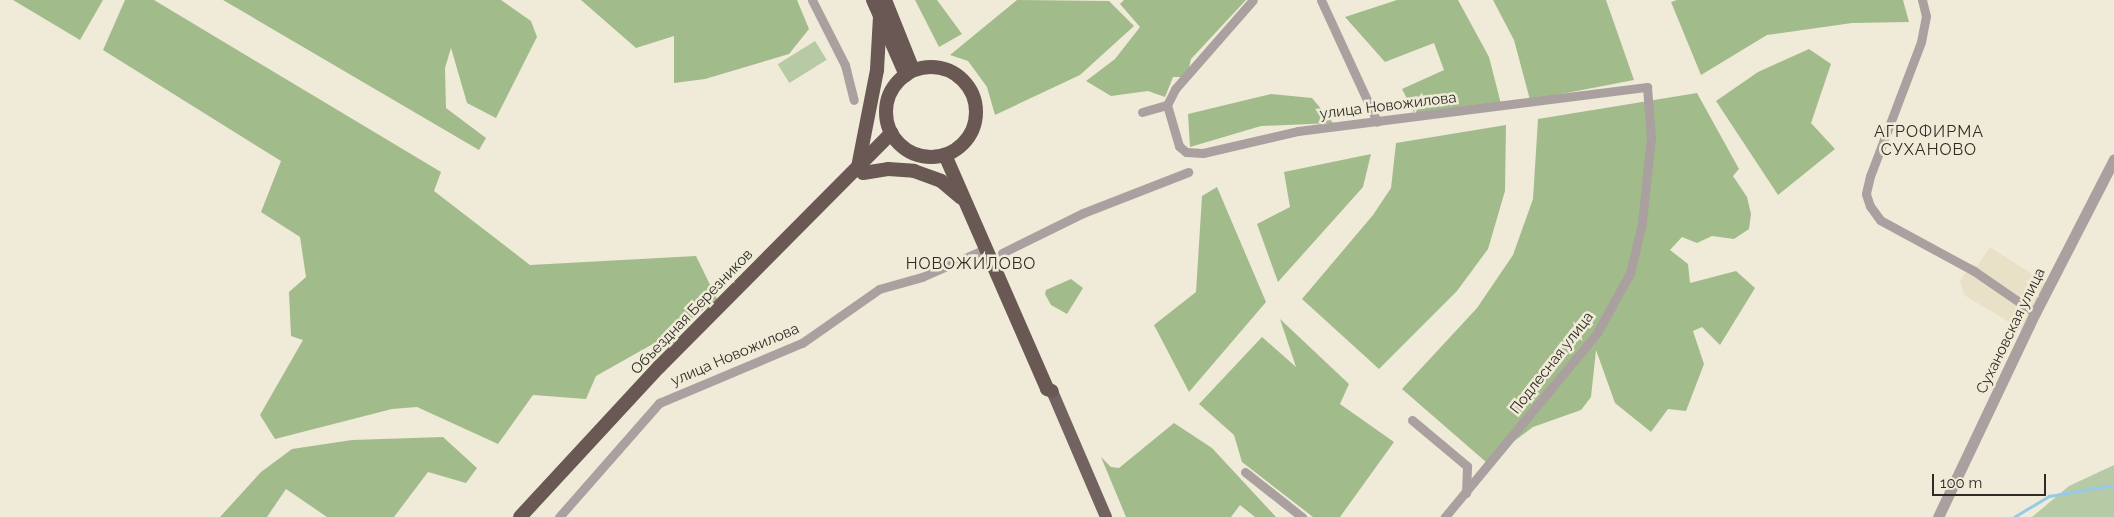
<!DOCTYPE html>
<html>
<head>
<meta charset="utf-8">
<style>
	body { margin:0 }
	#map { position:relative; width:2114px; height:517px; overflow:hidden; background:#f0ebd8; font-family:Raleway,sans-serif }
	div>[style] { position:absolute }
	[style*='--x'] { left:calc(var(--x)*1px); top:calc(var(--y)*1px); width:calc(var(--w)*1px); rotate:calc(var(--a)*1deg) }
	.built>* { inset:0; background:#e8e0c7 }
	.green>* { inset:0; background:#b7caa6; transform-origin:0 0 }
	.forest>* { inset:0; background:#a2bb8b }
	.stream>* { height:2.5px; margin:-1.25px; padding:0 1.25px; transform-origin:1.25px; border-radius:1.25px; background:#95cae9 }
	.minor>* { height:9px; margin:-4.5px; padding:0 4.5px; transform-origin:4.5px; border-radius:4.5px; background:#aaa09f }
	.tertiary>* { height:11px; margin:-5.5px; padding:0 5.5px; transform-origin:5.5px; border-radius:5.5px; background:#aaa09f }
	.primary>* { height:12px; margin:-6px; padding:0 6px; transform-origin:6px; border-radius:6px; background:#736360 }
	.trunk>* { height:14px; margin:-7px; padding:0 7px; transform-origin:7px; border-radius:7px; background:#6a5855 }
	.trunk>.ring { margin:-7px; padding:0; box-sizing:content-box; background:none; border:14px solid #6a5855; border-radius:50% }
	span { translate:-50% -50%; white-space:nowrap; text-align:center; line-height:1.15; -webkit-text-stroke:5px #f0ebd8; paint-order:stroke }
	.street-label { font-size:15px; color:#2d2b24 }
	.neighbourhood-label { font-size:16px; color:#2d2b24; letter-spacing:1px }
	.scale { position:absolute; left:1932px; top:474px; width:114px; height:22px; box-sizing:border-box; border:2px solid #2d2b24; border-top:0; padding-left:6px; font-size:15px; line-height:18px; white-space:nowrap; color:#2d2b24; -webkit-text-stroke:4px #f0ebd8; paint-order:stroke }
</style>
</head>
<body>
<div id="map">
	<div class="built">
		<i style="clip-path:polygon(1990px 247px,2047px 284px,2022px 330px,1964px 295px,1960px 281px,1972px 264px,1977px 266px)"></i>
	</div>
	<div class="green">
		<i style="left:815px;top:41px;width:22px;height:44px;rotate:58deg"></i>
		<i style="clip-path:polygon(2114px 465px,2114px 517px,2032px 517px,2069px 486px)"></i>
	</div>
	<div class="forest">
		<i style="clip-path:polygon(13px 0,103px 0,80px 40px)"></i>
		<i style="clip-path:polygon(125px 0,154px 0,441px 172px,434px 191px,530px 265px,696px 256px,717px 299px,676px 331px,596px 376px,586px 399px,533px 395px,498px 444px,417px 407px,392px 409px,275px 439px,260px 415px,303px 340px,291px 336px,289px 292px,306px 277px,300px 237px,261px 212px,281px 161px,103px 50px)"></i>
		<i style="clip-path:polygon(223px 0,501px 0,531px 21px,537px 37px,496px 118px,467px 103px,451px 48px,445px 68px,446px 108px,486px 138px,479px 150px)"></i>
		<i style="clip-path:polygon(581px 0,797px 0,809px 29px,789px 54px,705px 79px,674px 83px,674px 36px,636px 48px)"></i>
		<i style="clip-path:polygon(915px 0,937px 0,962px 34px,939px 47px)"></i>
		<i style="clip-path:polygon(1017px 0,1109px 1px,1134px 26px,1080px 75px,995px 115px,987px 87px,968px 61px,950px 55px)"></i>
		<i style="clip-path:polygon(1124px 0,1246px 0,1191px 59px,1187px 77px,1173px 77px,1165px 97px,1148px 91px,1111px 96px,1086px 81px,1115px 59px,1140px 27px,1120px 4px)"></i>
		<i style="clip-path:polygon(1397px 0,1458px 0,1489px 57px,1501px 104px,1418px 120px,1402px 89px,1444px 70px,1434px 43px,1385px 62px,1345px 17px)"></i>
		<i style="clip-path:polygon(1493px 0,1606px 0,1634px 80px,1530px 100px,1514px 40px)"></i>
		<i style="clip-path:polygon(1677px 0,1903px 0,1909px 22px,1852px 23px,1767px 35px,1701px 75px,1671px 2px)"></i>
		<i style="clip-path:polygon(1809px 49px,1831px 64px,1811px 123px,1835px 149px,1778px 195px,1716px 101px,1758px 72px)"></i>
		<i style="clip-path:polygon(1697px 93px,1739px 169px,1733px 176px,1747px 197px,1751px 214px,1749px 229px,1734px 239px,1712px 236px,1697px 243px,1682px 237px,1670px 250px,1688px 264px,1690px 283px,1736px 271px,1755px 288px,1720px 345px,1702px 327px,1693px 331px,1704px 364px,1686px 411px,1668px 409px,1651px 432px,1615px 403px,1596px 350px,1591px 397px,1581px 410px,1533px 427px,1486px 462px,1402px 389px,1477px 308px,1513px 255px,1533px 199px,1538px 119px)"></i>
		<i style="clip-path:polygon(1271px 94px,1312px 98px,1333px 123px,1261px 126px,1190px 147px,1188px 114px)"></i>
		<i style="clip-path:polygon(1506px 125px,1505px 191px,1488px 249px,1457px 291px,1379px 369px,1302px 299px,1373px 215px,1391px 188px,1396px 143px)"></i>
		<i style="clip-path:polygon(1371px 154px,1363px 187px,1278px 282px,1257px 224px,1290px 207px,1284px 172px)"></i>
		<i style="clip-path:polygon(1217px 187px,1266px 302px,1189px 392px,1154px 325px,1196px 292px,1202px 196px)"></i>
		<i style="clip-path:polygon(1071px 279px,1083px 288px,1067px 314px,1051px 305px,1045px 294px,1046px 290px)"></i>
		<i style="clip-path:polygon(1280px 319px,1349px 384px,1340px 404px,1394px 442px,1340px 517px,1313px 517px,1242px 462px,1234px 435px,1199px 404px,1262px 337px,1296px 367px)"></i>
		<i style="clip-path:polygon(1174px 423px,1212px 448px,1276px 517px,1255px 517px,1240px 505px,1231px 517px,1126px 517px,1101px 457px,1111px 467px,1119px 468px)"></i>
		<i style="clip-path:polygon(443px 437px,477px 468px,466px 483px,428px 472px,394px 517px,327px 517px,286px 489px,267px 517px,220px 517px,261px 472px,292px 449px,352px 440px)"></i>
	</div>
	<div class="stream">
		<i style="--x:2014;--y:517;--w:41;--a:-31"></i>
		<i style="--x:2049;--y:496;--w:66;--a:-9.6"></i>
	</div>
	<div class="minor">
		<i style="--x:812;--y:0;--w:73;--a:63.1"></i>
		<i style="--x:845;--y:65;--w:36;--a:76"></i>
		<i style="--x:1321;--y:0;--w:134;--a:65.3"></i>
		<i style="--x:1922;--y:0;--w:16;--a:76"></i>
		<i style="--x:1926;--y:16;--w:26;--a:101"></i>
		<i style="--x:1921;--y:42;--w:143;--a:110.8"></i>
		<i style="--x:1870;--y:176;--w:18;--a:103"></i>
		<i style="--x:1866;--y:194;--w:13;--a:72"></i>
		<i style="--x:1870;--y:206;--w:17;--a:54"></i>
		<i style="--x:1880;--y:220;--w:107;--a:28.5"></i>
		<i style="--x:1974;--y:271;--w:74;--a:34.5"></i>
		<i style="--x:1167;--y:105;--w:43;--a:73.7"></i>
		<i style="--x:1179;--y:146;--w:9;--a:41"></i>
		<i style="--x:1186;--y:152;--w:17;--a:3"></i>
		<i style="--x:1203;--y:153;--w:98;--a:-13"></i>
		<i style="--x:1298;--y:131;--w:352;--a:-7.2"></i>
		<i style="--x:1647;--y:87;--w:50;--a:85.4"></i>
		<i style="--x:1651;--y:137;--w:86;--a:96"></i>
		<i style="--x:1642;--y:223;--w:51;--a:103.5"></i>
		<i style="--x:1630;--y:273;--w:68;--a:118.8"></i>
		<i style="--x:1597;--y:333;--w:239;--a:129.6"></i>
		<i style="--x:1167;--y:105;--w:18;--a:-63"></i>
		<i style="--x:1175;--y:89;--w:118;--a:-48.8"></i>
		<i style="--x:1142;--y:112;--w:26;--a:-16"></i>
		<i style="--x:1002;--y:253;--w:90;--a:-26.3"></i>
		<i style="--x:1083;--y:213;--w:113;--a:-21.3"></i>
		<i style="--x:1412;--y:420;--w:72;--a:39.9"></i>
		<i style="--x:1467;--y:466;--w:27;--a:92"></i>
		<i style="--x:1245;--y:472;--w:73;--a:38.3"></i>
		<i style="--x:559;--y:517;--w:152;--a:-48.7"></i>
		<i style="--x:659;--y:403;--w:155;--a:-22.8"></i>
		<i style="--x:802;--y:343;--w:94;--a:-35"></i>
		<i style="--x:879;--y:289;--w:45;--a:-15.6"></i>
		<i style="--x:922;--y:277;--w:64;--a:-23.8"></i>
	</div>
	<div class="tertiary">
		<i style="--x:1938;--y:517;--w:226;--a:-64.6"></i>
		<i style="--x:2035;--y:313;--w:173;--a:-62.8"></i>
	</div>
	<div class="primary">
		<i style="--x:1052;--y:391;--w:137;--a:66.8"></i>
	</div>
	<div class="trunk">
		<i style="--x:873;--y:0;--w:82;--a:66.3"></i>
		<i style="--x:885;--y:0;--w:75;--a:68.2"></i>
		<i class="ring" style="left:886px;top:67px;width:76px;height:76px"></i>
		<i style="--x:945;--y:155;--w:255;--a:66.4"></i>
		<i style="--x:1047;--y:389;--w:5;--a:22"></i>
		<i style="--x:858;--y:167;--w:99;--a:-78.9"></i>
		<i style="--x:877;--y:70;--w:53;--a:-86.8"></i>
		<i style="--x:863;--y:173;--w:25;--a:-9"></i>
		<i style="--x:888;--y:169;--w:26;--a:4"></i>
		<i style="--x:914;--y:171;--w:29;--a:20"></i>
		<i style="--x:941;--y:181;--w:26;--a:40"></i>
		<i style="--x:520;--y:517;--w:205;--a:-47.2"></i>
		<i style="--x:659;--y:367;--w:330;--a:-45.2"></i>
	</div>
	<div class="street-label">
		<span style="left:1388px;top:106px;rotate:-7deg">улица Новожилова</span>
		<span style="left:692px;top:312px;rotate:-46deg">Объездная Березников</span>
		<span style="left:2011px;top:331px;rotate:-64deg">Сухановская улица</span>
		<span style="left:735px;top:355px;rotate:-23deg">улица Новожилова</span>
		<span style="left:1552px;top:363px;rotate:-52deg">Подлесная улица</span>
	</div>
	<div class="neighbourhood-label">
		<span style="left:1929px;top:141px">АГРОФИРМА<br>СУХАНОВО</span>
		<span style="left:971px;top:264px">НОВОЖИЛОВО</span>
	</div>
	<div class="scale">100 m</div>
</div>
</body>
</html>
